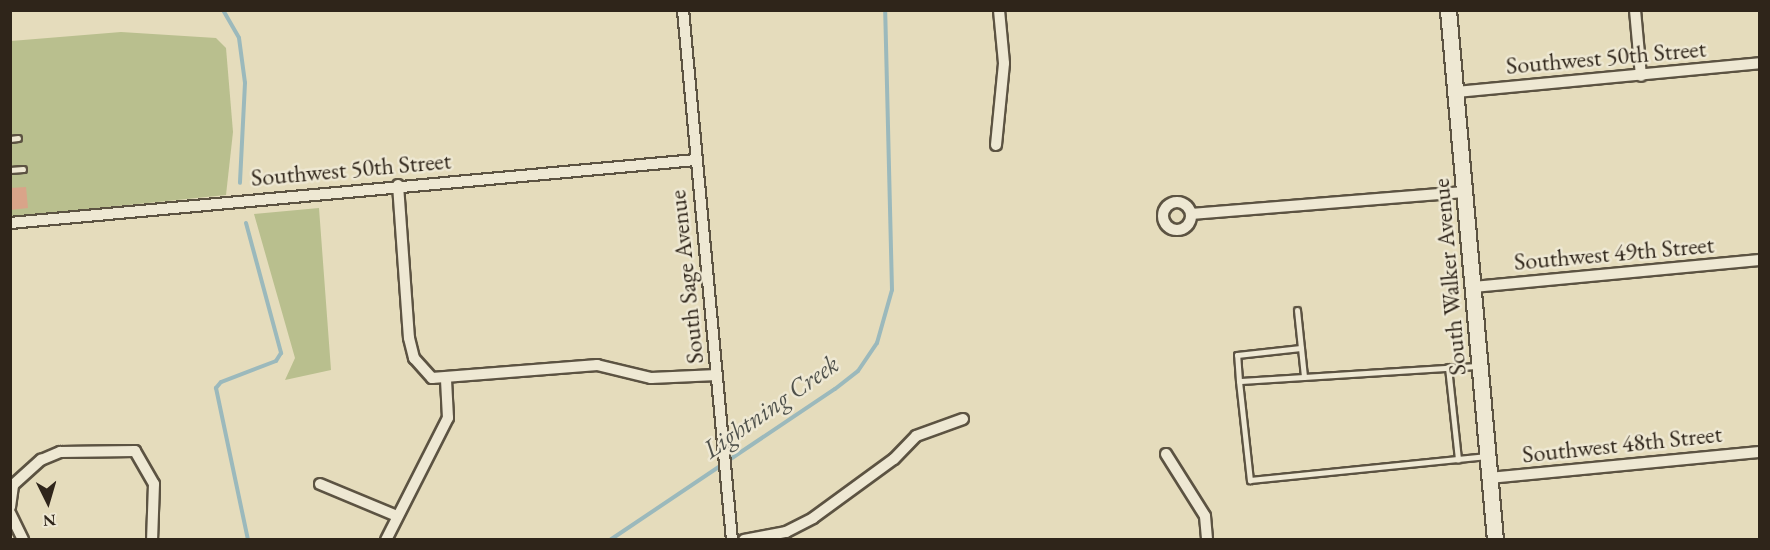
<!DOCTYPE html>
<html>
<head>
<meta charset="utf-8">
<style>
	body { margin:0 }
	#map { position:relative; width:1770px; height:550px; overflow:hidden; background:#e5dcbc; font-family:"EB Garamond",serif }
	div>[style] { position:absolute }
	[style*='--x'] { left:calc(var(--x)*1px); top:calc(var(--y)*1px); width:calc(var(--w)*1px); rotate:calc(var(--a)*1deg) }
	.green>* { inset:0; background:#b9bf8e }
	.stream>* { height:4px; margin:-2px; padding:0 2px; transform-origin:2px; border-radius:2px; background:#9bb9bc }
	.building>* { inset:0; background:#d9a489 }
	.roads { filter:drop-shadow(2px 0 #5c5342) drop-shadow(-2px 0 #5c5342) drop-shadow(0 2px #5c5342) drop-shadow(0 -2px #5c5342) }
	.lane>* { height:5px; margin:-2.5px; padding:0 2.5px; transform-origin:2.5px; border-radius:2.5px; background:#eee8d3 }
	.street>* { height:10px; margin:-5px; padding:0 5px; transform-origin:5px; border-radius:5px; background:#eee8d3 }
	.street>.ring { margin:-5px; padding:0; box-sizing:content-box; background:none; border:10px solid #eee8d3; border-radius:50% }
	.secondary>* { height:15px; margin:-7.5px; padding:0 7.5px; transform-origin:7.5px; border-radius:7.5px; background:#eee8d3 }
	span { translate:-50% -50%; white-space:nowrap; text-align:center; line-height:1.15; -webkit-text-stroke:5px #eee8d3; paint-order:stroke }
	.street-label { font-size:24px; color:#2f251a }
	.water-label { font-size:26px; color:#4f514b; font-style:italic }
	.frame { position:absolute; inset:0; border:12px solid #2f251a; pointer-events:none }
	.north { position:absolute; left:18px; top:472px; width:60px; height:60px; -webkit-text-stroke:4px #eee8d3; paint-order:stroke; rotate:175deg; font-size:16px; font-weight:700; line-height:24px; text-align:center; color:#2f251a }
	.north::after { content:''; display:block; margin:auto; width:21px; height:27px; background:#2f251a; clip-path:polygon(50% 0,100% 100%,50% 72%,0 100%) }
</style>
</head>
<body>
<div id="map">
	<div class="green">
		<i style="clip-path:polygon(121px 32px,216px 38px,226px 48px,233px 132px,226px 195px,11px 217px,11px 41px)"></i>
		<i style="clip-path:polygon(319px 208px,331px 370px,285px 380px,295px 358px,254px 214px)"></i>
	</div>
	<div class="stream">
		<i style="--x:223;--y:10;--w:32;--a:60"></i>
		<i style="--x:239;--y:38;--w:45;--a:82.4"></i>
		<i style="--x:245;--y:83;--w:100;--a:92.9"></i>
		<i style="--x:246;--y:223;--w:135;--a:74.9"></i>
		<i style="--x:281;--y:353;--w:9;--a:122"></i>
		<i style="--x:276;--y:361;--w:59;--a:159.1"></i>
		<i style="--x:221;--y:382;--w:8;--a:130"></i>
		<i style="--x:216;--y:388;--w:155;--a:78.1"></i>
		<i style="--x:610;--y:540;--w:271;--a:-33.9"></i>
		<i style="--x:835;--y:389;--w:29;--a:-38"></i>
		<i style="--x:858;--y:371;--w:34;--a:-56"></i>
		<i style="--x:877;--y:343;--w:55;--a:-74.2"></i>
		<i style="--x:892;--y:290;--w:280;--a:-91.4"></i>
	</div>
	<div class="building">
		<i style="clip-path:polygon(26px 187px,28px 208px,10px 210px,10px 188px)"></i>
	</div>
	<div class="roads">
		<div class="lane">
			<i style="--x:10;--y:139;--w:8;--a:-7"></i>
			<i style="--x:10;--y:170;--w:13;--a:-4"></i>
			<i style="--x:1297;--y:310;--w:38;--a:84"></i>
			<i style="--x:1478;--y:366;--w:239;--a:176.4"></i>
			<i style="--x:1239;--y:381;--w:100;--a:83.7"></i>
			<i style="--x:1250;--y:480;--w:236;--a:-5.8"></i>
			<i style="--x:1448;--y:367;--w:93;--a:83.8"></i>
			<i style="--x:1239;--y:381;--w:26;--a:-94"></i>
			<i style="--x:1237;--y:355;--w:64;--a:-6.2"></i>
			<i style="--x:1301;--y:348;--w:29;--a:84"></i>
		</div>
		<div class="street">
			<i style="--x:683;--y:10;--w:532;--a:84.72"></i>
			<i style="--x:1635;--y:10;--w:66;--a:84.8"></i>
			<i style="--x:1456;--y:92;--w:305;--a:-5.4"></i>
			<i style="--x:996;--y:145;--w:82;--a:-84.4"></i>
			<i style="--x:1004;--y:63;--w:53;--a:-95.4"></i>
			<i style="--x:398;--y:185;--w:153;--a:85.9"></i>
			<i style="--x:409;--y:338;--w:21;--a:76"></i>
			<i style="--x:414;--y:358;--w:27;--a:48"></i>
			<i style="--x:432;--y:378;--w:166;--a:-4.5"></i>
			<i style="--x:597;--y:365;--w:56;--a:13.5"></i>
			<i style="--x:651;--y:378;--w:66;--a:-2.6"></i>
			<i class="ring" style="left:1163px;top:202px;width:18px;height:18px"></i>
			<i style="--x:1191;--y:214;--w:274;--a:-4.6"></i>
			<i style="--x:10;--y:223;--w:688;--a:-5.25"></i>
			<i style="--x:1473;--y:287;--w:288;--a:-5.4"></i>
			<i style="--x:1166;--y:454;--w:73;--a:57.8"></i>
			<i style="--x:1205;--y:516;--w:24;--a:85"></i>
			<i style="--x:1489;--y:478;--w:272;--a:-5.5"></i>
			<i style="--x:320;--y:484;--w:83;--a:22.6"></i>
			<i style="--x:10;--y:507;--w:22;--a:-82"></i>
			<i style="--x:13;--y:485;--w:38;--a:-42"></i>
			<i style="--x:41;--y:460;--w:21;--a:-23"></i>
			<i style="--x:60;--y:452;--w:75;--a:-0.8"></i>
			<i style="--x:135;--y:451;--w:38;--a:60"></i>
			<i style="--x:154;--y:484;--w:56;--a:92"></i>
			<i style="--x:10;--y:513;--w:30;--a:64"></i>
			<i style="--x:386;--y:540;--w:137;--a:-63.1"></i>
			<i style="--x:448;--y:418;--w:38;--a:-93"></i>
			<i style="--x:744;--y:540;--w:43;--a:-10.8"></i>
			<i style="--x:786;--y:532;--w:30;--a:-27"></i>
			<i style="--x:813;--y:518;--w:100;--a:-36.1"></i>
			<i style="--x:894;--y:459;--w:32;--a:-46"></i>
			<i style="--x:916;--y:436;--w:50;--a:-19.9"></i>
		</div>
		<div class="secondary">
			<i style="--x:1448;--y:10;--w:532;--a:84.93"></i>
		</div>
	</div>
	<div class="street-label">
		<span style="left:1606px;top:57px;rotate:-5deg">Southwest 50th Street</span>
		<span style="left:351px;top:169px;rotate:-5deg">Southwest 50th Street</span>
		<span style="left:1614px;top:253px;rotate:-5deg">Southwest 49th Street</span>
		<span style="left:686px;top:277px;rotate:-96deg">South Sage Avenue</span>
		<span style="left:1449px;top:277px;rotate:-95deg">South Walker Avenue</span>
		<span style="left:1622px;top:444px;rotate:-6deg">Southwest 48th Street</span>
	</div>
	<div class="water-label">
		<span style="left:771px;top:407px;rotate:-35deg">Lightning Creek</span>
	</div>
	<div class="frame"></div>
	<div class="north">N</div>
</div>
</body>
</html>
